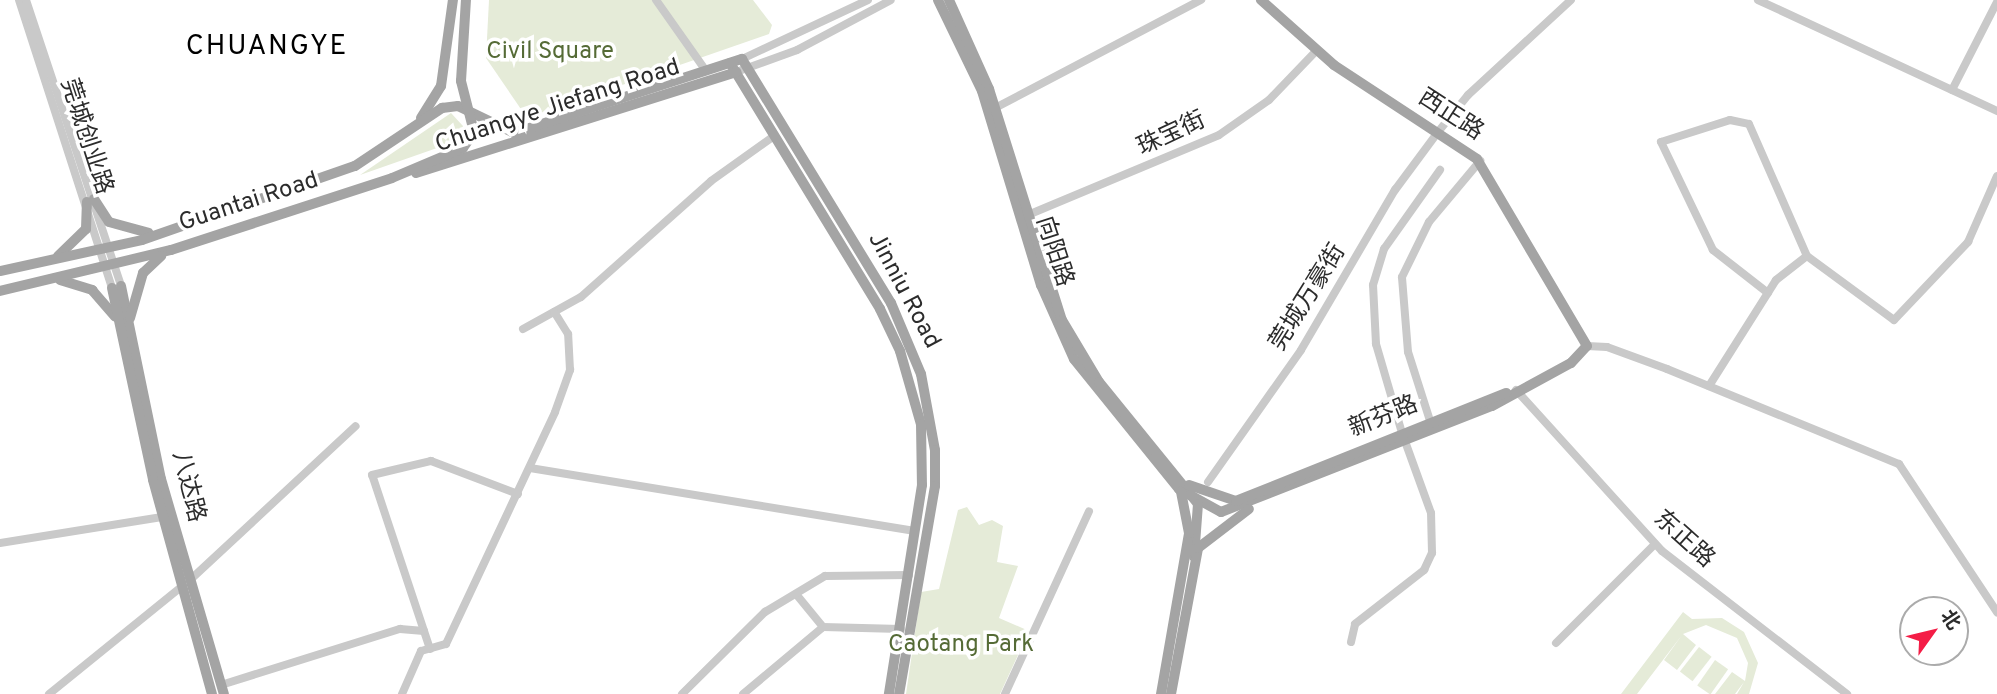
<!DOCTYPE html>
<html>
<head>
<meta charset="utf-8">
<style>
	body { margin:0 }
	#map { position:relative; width:1997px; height:694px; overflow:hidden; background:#fff; font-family:Overpass,"Noto Sans SC",sans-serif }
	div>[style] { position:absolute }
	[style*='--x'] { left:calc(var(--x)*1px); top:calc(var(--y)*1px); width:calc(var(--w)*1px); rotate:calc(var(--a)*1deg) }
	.green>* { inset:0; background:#e5ebd8; transform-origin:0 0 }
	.minor>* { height:8px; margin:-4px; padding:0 4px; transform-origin:4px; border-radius:4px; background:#c9c9c9 }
	.major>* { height:10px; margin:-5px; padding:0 5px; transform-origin:5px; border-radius:5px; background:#a4a4a4 }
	span { translate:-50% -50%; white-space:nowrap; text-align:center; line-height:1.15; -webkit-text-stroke:7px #fff; paint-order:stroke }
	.park-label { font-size:24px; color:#556b36 }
	.street-label { font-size:24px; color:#2c2c2c }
	.quarter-label { font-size:28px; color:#000; letter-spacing:2px }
	.north { position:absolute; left:1899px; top:596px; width:70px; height:70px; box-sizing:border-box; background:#fff; border:2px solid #ababab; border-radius:50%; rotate:56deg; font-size:19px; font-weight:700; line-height:28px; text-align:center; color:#2c2c2c }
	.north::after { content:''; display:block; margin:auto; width:24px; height:32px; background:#f41d46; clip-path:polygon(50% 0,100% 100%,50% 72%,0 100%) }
</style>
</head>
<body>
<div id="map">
	<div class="green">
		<i style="clip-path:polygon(489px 0,753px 0,772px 25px,769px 34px,527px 118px,486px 58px)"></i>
		<i style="clip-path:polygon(451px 113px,463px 126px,457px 141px,360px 175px)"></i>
		<i style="clip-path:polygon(967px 507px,979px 525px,992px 520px,1003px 526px,997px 562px,1018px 566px,999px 618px,1029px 631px,1000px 694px,906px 694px,921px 592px,939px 589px,958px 510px)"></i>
		<i style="clip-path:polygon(1683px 612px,1692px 619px,1722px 618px,1744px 632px,1758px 663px,1749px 694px,1737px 694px,1744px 682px,1735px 694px,1715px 694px,1732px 672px,1745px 681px,1748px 663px,1737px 638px,1706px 625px,1683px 634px,1696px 645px,1677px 670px,1664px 660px,1682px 635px,1637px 694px,1621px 694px)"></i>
		<i style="left:1699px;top:647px;width:16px;height:31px;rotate:38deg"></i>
		<i style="left:1715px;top:660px;width:16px;height:31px;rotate:35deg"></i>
	</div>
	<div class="minor">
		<i style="--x:19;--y:0;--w:303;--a:72.1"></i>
		<i style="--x:26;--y:0;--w:301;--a:71.6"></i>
		<i style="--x:656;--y:0;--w:87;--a:54.8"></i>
		<i style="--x:1758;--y:0;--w:264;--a:24.9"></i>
		<i style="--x:742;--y:59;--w:139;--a:-25.1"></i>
		<i style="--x:736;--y:72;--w:65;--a:-19.8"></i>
		<i style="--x:797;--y:50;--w:106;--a:-28"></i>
		<i style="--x:1952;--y:90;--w:99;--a:-62.9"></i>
		<i style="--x:995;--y:108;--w:233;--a:-27.7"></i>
		<i style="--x:1023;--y:217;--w:212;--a:-22.7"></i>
		<i style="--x:1219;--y:135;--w:61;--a:-35"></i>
		<i style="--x:1269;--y:100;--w:68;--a:-46.2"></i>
		<i style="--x:1768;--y:293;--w:70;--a:-142"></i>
		<i style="--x:1713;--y:250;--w:120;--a:-115.7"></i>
		<i style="--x:1661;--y:142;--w:72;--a:-17.7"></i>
		<i style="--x:1730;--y:120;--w:19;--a:12"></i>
		<i style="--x:1749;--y:124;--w:144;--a:66.3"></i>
		<i style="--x:523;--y:329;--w:66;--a:-28.9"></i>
		<i style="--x:581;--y:297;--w:174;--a:-41.7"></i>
		<i style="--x:711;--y:181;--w:77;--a:-35.5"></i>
		<i style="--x:1587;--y:346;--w:20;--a:3"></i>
		<i style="--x:1607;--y:347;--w:64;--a:20.1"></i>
		<i style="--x:1667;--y:369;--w:251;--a:22.3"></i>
		<i style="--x:1899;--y:464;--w:178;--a:56.5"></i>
		<i style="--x:1709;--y:386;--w:125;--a:-57.7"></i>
		<i style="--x:1776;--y:280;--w:39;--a:-38"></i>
		<i style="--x:1807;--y:256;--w:108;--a:36.3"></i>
		<i style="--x:1894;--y:320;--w:108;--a:-46.5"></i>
		<i style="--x:1968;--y:242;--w:72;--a:-66.3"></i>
		<i style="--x:1516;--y:390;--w:217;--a:47.8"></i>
		<i style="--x:1662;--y:551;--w:234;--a:37.7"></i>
		<i style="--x:1432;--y:427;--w:79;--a:-107.7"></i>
		<i style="--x:1408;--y:352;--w:75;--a:-94.6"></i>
		<i style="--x:1402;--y:277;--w:61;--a:-63.9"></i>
		<i style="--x:1429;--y:222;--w:80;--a:-50.1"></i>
		<i style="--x:1402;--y:433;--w:93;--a:-106.3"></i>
		<i style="--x:1376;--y:344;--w:59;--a:-92.9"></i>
		<i style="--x:1373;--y:285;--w:38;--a:-73"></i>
		<i style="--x:1384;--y:249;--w:97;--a:-54.7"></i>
		<i style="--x:530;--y:468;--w:390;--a:9.3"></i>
		<i style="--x:1208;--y:482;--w:161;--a:-54.8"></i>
		<i style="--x:1301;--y:350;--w:186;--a:-59.6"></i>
		<i style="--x:1395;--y:190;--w:72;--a:-53.4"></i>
		<i style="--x:1438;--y:132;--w:48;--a:-51"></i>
		<i style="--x:1468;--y:95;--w:140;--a:-42.7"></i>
		<i style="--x:0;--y:543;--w:164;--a:-9.1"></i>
		<i style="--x:190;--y:580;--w:226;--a:-42.9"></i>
		<i style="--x:796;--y:594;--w:43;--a:50.7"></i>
		<i style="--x:1351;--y:642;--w:18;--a:-77"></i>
		<i style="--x:1355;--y:624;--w:88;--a:-38"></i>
		<i style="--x:1424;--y:570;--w:19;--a:-65"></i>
		<i style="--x:1432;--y:553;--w:40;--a:-91.4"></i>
		<i style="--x:1431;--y:513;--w:77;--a:-109.9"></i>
		<i style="--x:1556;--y:643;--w:140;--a:-45"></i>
		<i style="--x:430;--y:649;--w:183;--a:-108.4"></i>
		<i style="--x:372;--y:475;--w:61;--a:-13.3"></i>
		<i style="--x:431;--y:461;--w:93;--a:20.8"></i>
		<i style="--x:221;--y:685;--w:188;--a:-17.4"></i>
		<i style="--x:400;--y:629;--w:24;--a:5"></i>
		<i style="--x:49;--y:694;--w:170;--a:-39"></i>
		<i style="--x:402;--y:694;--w:47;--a:-66.2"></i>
		<i style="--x:421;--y:651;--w:26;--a:-16"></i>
		<i style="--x:446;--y:644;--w:256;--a:-64.8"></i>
		<i style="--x:555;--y:412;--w:45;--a:-70.3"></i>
		<i style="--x:570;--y:370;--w:36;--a:-93"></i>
		<i style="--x:568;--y:334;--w:26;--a:-122"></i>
		<i style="--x:682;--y:694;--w:117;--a:-44.7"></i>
		<i style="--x:765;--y:612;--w:70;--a:-31"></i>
		<i style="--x:825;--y:576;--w:84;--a:-0.7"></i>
		<i style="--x:743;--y:694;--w:104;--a:-39.9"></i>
		<i style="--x:823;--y:627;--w:78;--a:1.5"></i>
		<i style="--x:1005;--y:694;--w:201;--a:-65.3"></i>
	</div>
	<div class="major">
		<i style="--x:938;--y:0;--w:101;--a:64.2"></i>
		<i style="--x:982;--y:91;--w:203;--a:73.1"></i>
		<i style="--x:1041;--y:285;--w:81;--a:66"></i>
		<i style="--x:1074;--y:359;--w:167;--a:51.1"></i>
		<i style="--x:1179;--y:489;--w:48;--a:28.7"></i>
		<i style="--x:1221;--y:512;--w:291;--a:-21.4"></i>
		<i style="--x:1492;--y:406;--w:90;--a:-28.6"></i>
		<i style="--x:1571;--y:363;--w:23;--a:-47"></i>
		<i style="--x:1587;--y:346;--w:217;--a:-120.5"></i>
		<i style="--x:1477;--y:159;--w:171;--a:-146.7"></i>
		<i style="--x:1334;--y:65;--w:98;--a:-138.3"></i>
		<i style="--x:949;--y:0;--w:98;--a:65.8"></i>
		<i style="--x:989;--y:89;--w:242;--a:72.5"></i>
		<i style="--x:1062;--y:320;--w:72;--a:59.2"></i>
		<i style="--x:1099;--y:382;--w:157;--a:50.9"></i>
		<i style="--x:1198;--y:504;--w:53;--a:94.3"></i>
		<i style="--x:730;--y:63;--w:288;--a:58.6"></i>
		<i style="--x:880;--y:309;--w:47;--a:64.5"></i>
		<i style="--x:900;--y:351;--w:76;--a:74"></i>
		<i style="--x:921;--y:424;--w:61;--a:89.1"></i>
		<i style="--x:922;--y:485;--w:212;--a:99"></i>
		<i style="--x:421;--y:118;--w:38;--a:-58"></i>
		<i style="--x:441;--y:86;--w:87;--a:-82.1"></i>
		<i style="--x:416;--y:173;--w:336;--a:-17.5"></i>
		<i style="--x:94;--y:199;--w:27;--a:57"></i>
		<i style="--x:109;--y:222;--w:41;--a:15.4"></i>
		<i style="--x:58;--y:256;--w:39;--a:-44"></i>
		<i style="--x:86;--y:229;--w:27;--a:-88"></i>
		<i style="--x:0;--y:271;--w:145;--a:-12.3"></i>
		<i style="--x:142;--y:240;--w:225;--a:-19.2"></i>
		<i style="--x:355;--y:166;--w:105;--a:-33.7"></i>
		<i style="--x:442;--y:108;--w:16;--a:-7"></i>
		<i style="--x:458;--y:106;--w:62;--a:25.7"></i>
		<i style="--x:514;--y:133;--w:240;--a:-18"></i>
		<i style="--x:742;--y:59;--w:286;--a:58.6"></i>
		<i style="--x:891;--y:303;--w:77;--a:67.1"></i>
		<i style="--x:921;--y:374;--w:77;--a:79.6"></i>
		<i style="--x:935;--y:450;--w:36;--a:90"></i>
		<i style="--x:935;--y:486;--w:211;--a:99.8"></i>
		<i style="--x:60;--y:280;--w:34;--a:17"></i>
		<i style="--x:92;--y:290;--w:35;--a:49"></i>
		<i style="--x:121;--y:286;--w:197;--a:78.3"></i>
		<i style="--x:161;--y:479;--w:224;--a:73.7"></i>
		<i style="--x:112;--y:288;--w:196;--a:77.9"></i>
		<i style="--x:153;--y:480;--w:222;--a:74.6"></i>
		<i style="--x:0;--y:291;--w:176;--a:-13.5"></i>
		<i style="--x:171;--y:250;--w:232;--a:-18"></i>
		<i style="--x:392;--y:178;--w:77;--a:-22.9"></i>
		<i style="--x:463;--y:148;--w:19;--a:-55"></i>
		<i style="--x:474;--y:132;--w:53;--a:-104.3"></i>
		<i style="--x:461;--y:81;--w:81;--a:-86.5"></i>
		<i style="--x:130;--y:318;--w:47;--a:-73.9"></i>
		<i style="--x:143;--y:273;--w:25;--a:-43"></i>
		<i style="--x:1189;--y:485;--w:50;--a:18.8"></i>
		<i style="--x:1236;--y:501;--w:291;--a:-21.8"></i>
		<i style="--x:1161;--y:694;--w:163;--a:-80.1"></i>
		<i style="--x:1189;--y:533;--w:42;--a:-101"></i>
		<i style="--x:1171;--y:694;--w:148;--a:-79.5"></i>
		<i style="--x:1198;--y:548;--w:64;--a:-37.4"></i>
	</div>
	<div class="park-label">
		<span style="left:550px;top:53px">Civil Square</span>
		<span style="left:961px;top:646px">Caotang Park</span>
	</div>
	<div class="street-label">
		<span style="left:558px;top:107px;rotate:-18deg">Chuangye Jiefang Road</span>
		<span style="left:1450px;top:116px;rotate:33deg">西正路</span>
		<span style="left:1172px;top:135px;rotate:-25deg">珠宝街</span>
		<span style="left:85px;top:137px;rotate:72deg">莞城创业路</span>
		<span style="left:249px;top:203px;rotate:-18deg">Guantai Road</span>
		<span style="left:1053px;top:252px;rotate:72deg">向阳路</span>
		<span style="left:903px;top:291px;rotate:62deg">Jinniu Road</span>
		<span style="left:1309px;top:298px;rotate:-58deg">莞城万豪街</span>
		<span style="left:1384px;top:418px;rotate:-22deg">新芬路</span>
		<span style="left:187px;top:487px;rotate:76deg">八达路</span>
		<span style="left:1683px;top:540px;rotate:42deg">东正路</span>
	</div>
	<div class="quarter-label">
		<span style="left:267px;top:47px">CHUANGYE</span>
	</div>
	<div class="north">北</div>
</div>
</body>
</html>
